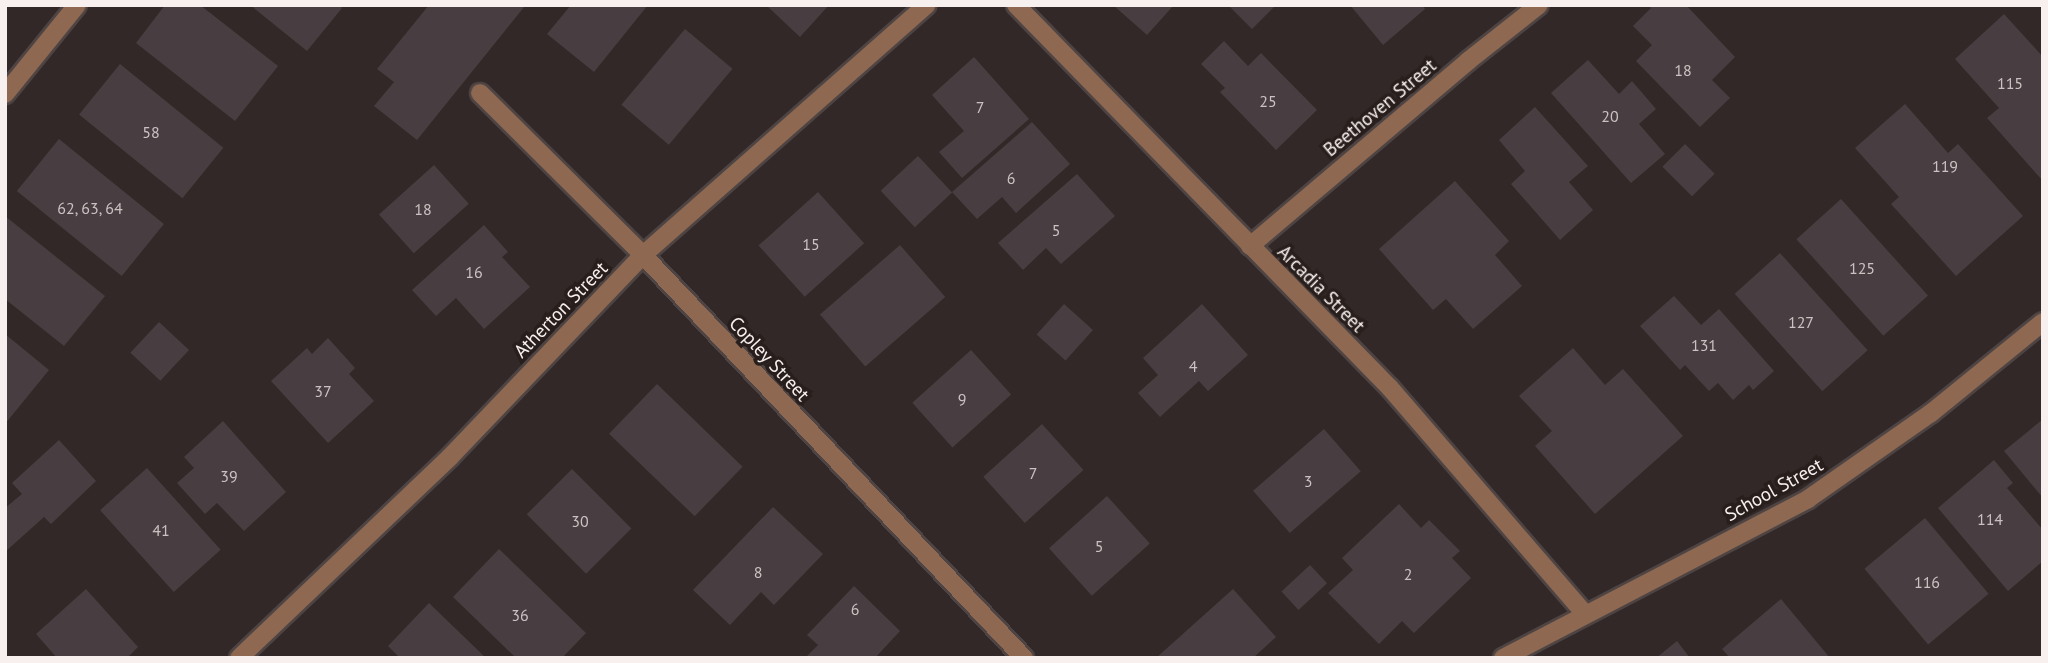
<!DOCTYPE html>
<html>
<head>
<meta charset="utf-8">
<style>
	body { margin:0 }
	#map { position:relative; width:2048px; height:663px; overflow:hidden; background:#322827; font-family:"PT Sans",sans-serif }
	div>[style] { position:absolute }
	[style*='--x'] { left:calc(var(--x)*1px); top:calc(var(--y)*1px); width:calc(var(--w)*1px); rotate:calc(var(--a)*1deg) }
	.building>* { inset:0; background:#483d40; transform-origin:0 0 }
	.roads { filter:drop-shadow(2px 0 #4e4443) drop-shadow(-2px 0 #4e4443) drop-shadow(0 2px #4e4443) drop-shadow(0 -2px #4e4443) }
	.minor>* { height:18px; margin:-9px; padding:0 9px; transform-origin:9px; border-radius:9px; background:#8e6850 }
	span { translate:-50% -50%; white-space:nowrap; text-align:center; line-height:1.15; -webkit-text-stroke:7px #281f1d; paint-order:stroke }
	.number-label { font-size:16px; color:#cbc3c3 }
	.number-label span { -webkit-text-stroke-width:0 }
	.street-label { font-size:19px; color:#f7f0ef }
	.frame { position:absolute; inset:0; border:7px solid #f7f0ef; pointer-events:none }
</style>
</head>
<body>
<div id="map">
	<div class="building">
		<i style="clip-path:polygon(165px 5px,200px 5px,278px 66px,235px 121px,136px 43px)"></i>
		<i style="clip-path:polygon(250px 5px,339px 5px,342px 8px,307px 51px)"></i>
		<i style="clip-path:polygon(429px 5px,524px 7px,417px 140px,374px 106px,394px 82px,377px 69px)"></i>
		<i style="clip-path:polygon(571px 5px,648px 5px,594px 72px,547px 34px)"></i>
		<i style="clip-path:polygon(766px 5px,829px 5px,800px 37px)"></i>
		<i style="clip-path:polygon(1113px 5px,1174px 5px,1147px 35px)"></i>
		<i style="clip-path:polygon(1228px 5px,1276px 5px,1252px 29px)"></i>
		<i style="clip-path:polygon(1350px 5px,1422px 5px,1425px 9px,1383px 45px)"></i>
		<i style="clip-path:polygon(1647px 5px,1686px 5px,1735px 57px,1712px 80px,1730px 98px,1700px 127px,1636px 61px,1652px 45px,1633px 26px,1651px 8px)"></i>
		<i style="clip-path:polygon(2004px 14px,2043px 57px,2043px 181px,1987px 118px,1999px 108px,1955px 59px)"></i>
		<i style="left:685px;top:29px;width:62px;height:99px;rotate:40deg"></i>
		<i style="clip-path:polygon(1224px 41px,1248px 66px,1261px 53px,1317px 110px,1276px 150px,1220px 92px,1225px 88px,1201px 64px)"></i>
		<i style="clip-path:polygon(974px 57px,1029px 119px,962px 178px,939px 152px,964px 131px,932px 95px)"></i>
		<i style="clip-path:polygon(1588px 60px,1619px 94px,1632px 81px,1656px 109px,1639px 124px,1665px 154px,1631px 183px,1551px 93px)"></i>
		<i style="left:120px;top:64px;width:133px;height:65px;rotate:39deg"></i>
		<i style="clip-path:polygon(1905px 104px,1948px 153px,1958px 144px,2023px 216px,1956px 276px,1891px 204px,1899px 197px,1855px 148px)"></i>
		<i style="clip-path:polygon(1535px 107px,1588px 166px,1569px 182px,1593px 210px,1560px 240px,1511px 184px,1525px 171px,1499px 140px)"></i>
		<i style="clip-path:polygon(1032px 122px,1070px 164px,1016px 213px,1002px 197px,977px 219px,952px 192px)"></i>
		<i style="left:59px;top:139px;width:135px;height:67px;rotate:39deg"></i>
		<i style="left:1685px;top:144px;width:42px;height:32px;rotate:45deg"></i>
		<i style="left:918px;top:156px;width:50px;height:51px;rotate:47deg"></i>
		<i style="left:434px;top:165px;width:52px;height:74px;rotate:48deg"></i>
		<i style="clip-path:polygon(1077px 174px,1115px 216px,1061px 264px,1046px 248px,1023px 270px,998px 243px)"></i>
		<i style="clip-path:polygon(1455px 181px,1509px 241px,1495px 255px,1522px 286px,1473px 329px,1446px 299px,1433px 310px,1379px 249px)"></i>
		<i style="left:818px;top:192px;width:69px;height:80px;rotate:48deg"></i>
		<i style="left:1841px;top:199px;width:130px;height:60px;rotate:48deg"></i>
		<i style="clip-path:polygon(5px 216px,105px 296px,64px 346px,5px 299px)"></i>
		<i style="clip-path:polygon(484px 225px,508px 252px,502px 257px,530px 287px,484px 329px,456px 298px,436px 316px,412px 290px)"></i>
		<i style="left:900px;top:245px;width:69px;height:106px;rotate:49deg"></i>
		<i style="left:1780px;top:253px;width:131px;height:61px;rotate:48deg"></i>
		<i style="clip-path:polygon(1674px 296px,1701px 325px,1719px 309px,1774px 371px,1753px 390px,1749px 385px,1733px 400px,1718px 383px,1709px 391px,1685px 365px,1680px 370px,1640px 326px)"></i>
		<i style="left:1064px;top:304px;width:39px;height:41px;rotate:42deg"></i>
		<i style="clip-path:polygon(1202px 304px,1248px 355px,1208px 391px,1199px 381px,1160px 417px,1138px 393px,1158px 375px,1143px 358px)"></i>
		<i style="left:159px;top:322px;width:41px;height:42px;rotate:43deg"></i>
		<i style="clip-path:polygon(5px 334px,49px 370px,5px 424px)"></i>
		<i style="clip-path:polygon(328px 338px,355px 368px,349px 374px,374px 401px,328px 443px,271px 381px,307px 348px,312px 354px)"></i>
		<i style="clip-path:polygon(1573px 348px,1605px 385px,1623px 369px,1683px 436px,1595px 514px,1535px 446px,1552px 431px,1519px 396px)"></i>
		<i style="left:971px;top:350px;width:60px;height:79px;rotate:48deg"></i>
		<i style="left:657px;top:384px;width:119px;height:69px;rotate:44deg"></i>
		<i style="clip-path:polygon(2043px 419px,2043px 498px,2004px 451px)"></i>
		<i style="clip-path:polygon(223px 421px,286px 492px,244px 531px,217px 503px,205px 514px,177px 483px,194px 468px,184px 457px)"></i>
		<i style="left:1042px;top:424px;width:62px;height:79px;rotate:48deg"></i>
		<i style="left:1324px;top:429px;width:56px;height:94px;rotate:49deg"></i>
		<i style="clip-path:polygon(59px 440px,96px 481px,51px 524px,44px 517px,5px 552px,5px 508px,22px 494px,12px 483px)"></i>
		<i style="clip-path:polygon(1994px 460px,2013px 483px,2007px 488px,2043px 530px,2043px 561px,2008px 591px,1938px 508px)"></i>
		<i style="left:147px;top:468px;width:110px;height:63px;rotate:48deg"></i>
		<i style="left:572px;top:469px;width:84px;height:64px;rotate:45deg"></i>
		<i style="left:1107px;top:496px;width:64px;height:78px;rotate:48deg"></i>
		<i style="clip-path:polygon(1399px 504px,1421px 528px,1429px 520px,1460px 551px,1452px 558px,1471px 578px,1414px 633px,1402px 621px,1379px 644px,1328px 593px,1353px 570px,1342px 558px)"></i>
		<i style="clip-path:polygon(773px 507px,823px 554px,774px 605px,761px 592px,730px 625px,693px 590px)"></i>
		<i style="left:1925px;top:518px;width:99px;height:79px;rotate:50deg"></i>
		<i style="clip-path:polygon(499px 549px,586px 633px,562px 658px,516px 658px,453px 597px)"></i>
		<i style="left:1310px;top:565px;width:25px;height:39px;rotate:47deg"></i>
		<i style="clip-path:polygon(854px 586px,900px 631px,875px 658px,805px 658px,818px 645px,807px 635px)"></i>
		<i style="clip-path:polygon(86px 589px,138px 647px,127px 658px,57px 658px,36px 634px)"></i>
		<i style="clip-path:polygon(1233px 589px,1276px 637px,1253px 658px,1156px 658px)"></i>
		<i style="clip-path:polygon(1781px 599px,1830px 658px,1730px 658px,1722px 649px)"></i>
		<i style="clip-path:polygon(429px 603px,486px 658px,400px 658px,388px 646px)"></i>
		<i style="clip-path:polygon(1677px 641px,1690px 658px,1656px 658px)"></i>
	</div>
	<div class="roads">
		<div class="minor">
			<i style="--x:1016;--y:5;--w:535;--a:45.68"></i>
			<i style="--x:1390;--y:388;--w:297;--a:49.2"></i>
			<i style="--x:480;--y:93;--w:230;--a:44.8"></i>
			<i style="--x:643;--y:255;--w:555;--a:46.61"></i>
			<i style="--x:5;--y:94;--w:114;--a:-51"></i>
			<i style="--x:1250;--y:246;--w:286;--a:-40.3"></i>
			<i style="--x:1468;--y:61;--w:90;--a:-38.3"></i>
			<i style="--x:239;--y:658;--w:291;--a:-43.6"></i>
			<i style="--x:450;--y:457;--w:279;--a:-46.3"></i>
			<i style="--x:643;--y:255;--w:378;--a:-41.4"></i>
			<i style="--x:1503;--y:658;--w:344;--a:-27.5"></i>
			<i style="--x:1808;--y:499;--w:150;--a:-35"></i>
			<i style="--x:1931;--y:413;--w:144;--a:-39.1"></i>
		</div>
	</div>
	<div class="number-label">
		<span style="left:1683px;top:70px">18</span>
		<span style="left:2010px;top:83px">115</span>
		<span style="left:1268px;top:101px">25</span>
		<span style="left:980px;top:107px">7</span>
		<span style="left:1610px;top:116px">20</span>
		<span style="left:151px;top:132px">58</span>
		<span style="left:1945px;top:166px">119</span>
		<span style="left:1011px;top:178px">6</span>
		<span style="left:90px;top:208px">62, 63, 64</span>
		<span style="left:423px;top:209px">18</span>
		<span style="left:1056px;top:230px">5</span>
		<span style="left:811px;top:244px">15</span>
		<span style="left:1862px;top:268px">125</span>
		<span style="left:474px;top:272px">16</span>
		<span style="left:1801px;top:322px">127</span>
		<span style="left:1704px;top:345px">131</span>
		<span style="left:1193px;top:366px">4</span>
		<span style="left:323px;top:391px">37</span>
		<span style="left:962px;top:399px">9</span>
		<span style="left:1033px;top:473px">7</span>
		<span style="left:229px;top:476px">39</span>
		<span style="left:1308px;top:481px">3</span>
		<span style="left:1990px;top:519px">114</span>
		<span style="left:580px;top:521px">30</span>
		<span style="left:161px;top:530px">41</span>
		<span style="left:1099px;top:546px">5</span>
		<span style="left:758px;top:572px">8</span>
		<span style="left:1408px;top:574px">2</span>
		<span style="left:1927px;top:582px">116</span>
		<span style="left:855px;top:609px">6</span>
		<span style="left:520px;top:615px">36</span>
	</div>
	<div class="street-label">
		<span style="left:1380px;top:108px;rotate:-40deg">Beethoven Street</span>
		<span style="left:1321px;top:289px;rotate:45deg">Arcadia Street</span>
		<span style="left:561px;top:310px;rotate:-46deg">Atherton Street</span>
		<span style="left:769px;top:359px;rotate:47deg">Copley Street</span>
		<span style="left:1774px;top:490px;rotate:-29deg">School Street</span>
	</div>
	<div class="frame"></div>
</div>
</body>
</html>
